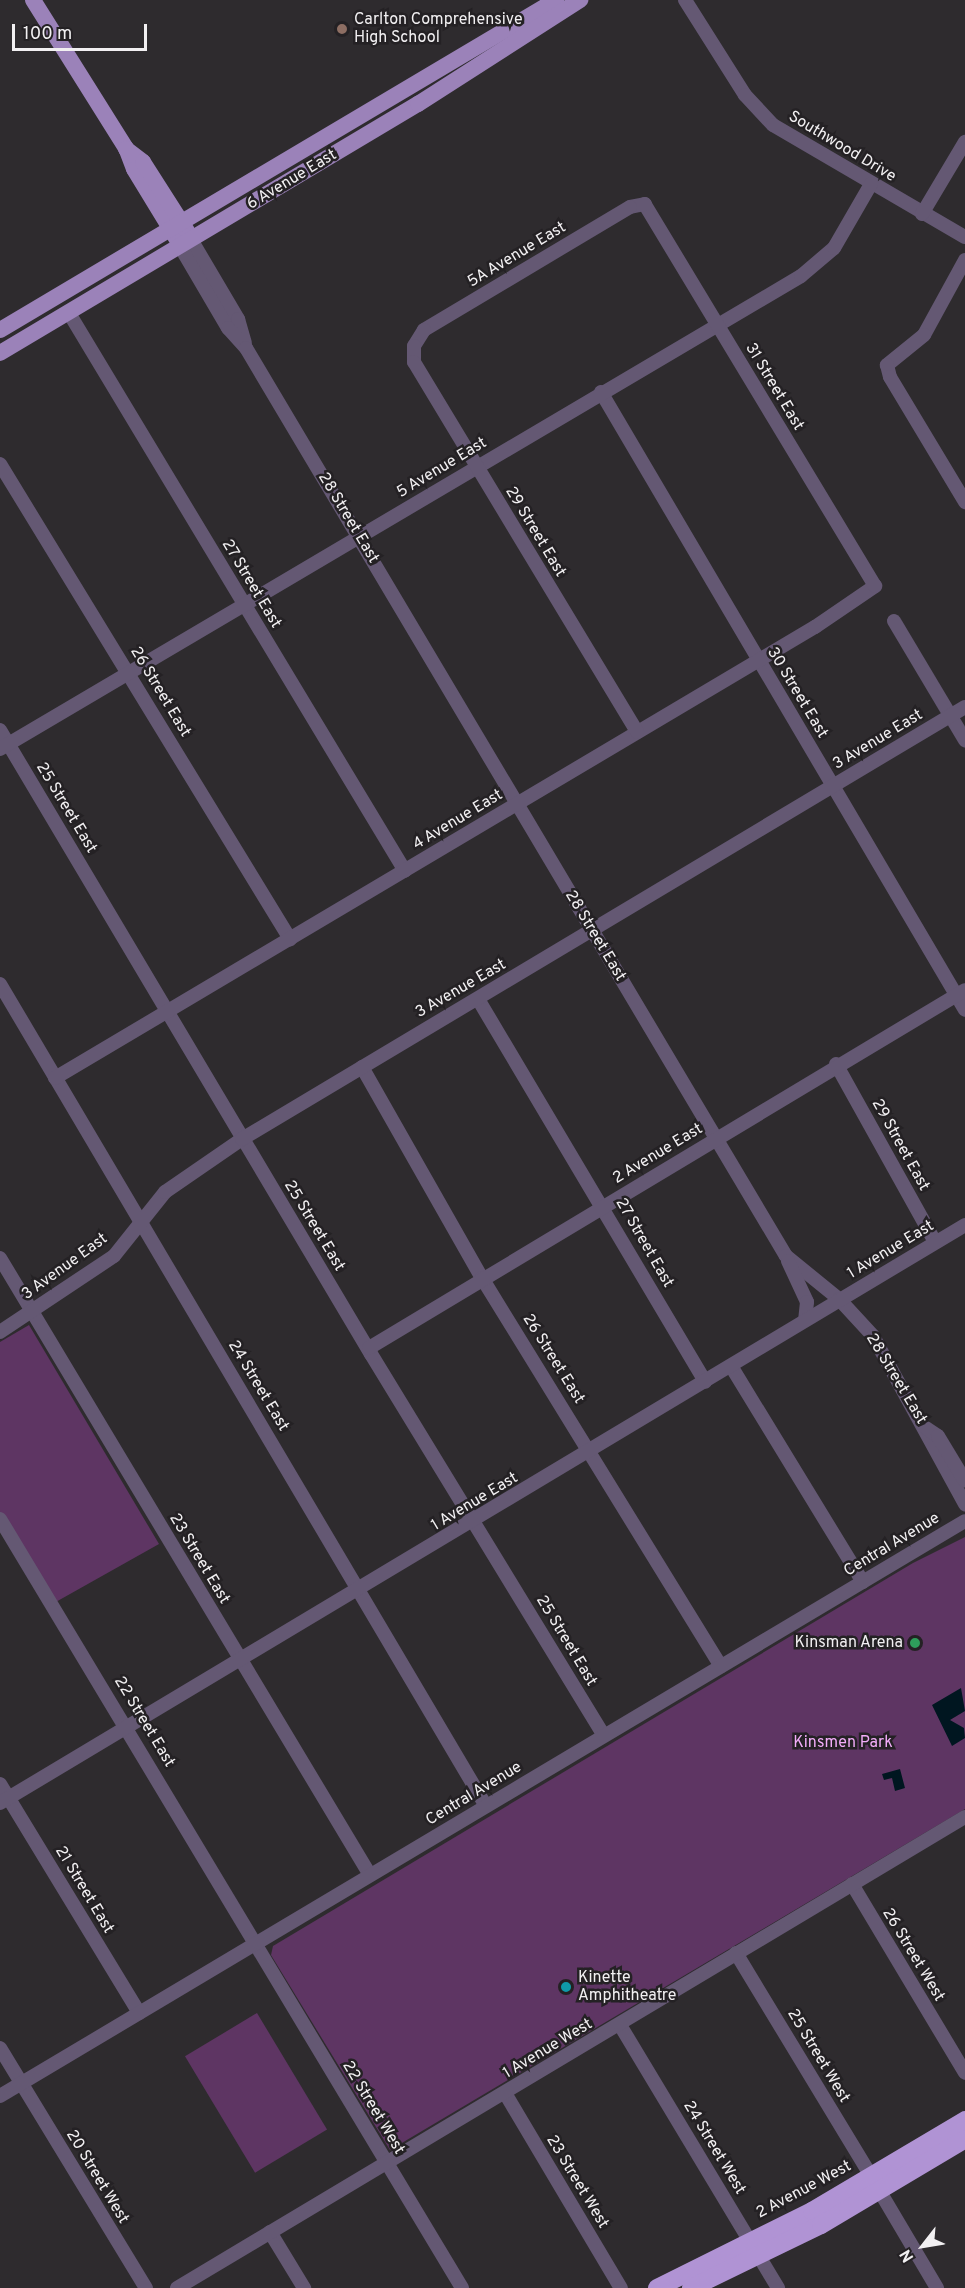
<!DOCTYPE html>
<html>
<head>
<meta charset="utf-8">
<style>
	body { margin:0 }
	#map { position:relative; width:965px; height:2288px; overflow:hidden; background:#2e2b2e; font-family:Overpass,sans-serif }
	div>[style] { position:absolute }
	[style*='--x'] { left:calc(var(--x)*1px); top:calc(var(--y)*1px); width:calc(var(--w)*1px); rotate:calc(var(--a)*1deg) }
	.green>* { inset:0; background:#5e3563; transform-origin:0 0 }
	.water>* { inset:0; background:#001620 }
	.minor>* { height:14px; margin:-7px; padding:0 7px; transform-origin:7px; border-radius:7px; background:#645873 }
	.major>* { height:16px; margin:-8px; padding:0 8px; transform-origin:8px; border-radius:8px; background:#9b82b9 }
	.highway>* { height:18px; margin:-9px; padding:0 9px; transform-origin:9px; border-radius:9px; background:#b093d4 }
	.dots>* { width:16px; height:16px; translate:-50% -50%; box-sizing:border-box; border:3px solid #242124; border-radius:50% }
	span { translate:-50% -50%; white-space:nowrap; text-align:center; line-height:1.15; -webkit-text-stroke:5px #242124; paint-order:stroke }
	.poi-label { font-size:16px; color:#f2f0f2 }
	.left { translate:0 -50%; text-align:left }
	.right { translate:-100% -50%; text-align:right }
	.street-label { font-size:16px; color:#f2f0f2 }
	.park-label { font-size:16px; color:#f3adfa }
	.north { position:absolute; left:893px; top:2216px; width:60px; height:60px; -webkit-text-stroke:4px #242124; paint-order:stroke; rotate:239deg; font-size:16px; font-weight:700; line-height:24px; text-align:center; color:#f2f0f2 }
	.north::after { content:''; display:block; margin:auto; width:21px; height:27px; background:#f2f0f2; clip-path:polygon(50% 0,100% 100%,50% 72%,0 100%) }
	.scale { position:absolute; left:12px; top:24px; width:135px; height:27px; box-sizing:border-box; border:3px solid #f2f0f2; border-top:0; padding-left:8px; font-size:18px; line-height:21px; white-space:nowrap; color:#f2f0f2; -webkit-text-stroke:4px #242124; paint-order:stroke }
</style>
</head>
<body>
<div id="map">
	<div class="green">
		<i style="clip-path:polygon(29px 1325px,159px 1544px,54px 1603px,0 1514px,0 1342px)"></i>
		<i style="clip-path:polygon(965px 1537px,965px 1809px,390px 2150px,271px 1955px,273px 1946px,913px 1563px)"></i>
		<i style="left:257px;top:2013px;width:136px;height:84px;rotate:59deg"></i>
	</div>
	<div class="water">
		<i style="clip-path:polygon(961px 1688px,965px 1711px,950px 1720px,964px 1728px,965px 1738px,952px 1746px,932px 1705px)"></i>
		<i style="clip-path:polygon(900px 1769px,905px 1788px,895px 1791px,892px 1778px,884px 1780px,882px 1774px)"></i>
	</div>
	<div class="minor">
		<i style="--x:685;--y:0;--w:112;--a:57.7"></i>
		<i style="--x:745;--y:95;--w:41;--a:47"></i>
		<i style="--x:773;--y:125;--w:222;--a:30.3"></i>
		<i style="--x:922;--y:214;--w:84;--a:-59.2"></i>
		<i style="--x:192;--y:241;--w:91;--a:59.5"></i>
		<i style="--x:238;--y:319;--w:25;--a:74"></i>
		<i style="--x:181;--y:248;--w:93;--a:59.6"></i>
		<i style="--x:228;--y:328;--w:27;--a:48"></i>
		<i style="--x:246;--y:348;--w:1056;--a:59.26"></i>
		<i style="--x:786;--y:1256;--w:68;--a:39.1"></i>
		<i style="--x:839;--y:1299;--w:50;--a:47.4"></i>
		<i style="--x:873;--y:1336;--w:192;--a:61.3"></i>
		<i style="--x:965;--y:260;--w:85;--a:118.7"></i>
		<i style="--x:924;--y:335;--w:48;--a:141"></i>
		<i style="--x:887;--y:365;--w:12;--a:76"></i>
		<i style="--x:890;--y:377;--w:146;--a:59"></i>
		<i style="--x:69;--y:313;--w:651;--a:58.95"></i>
		<i style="--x:601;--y:392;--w:717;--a:59.5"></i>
		<i style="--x:0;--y:464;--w:557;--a:58.59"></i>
		<i style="--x:894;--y:621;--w:139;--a:59.2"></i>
		<i style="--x:0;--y:730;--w:726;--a:59.27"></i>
		<i style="--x:371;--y:1354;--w:447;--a:58.6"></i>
		<i style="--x:0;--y:749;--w:930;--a:-30.56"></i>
		<i style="--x:801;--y:276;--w:43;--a:-40.3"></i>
		<i style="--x:834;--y:248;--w:74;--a:-60"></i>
		<i style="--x:0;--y:984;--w:955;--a:59.41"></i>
		<i style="--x:478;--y:999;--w:445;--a:59.3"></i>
		<i style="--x:836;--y:1064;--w:204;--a:60.9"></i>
		<i style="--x:362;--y:1067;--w:243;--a:60.4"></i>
		<i style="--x:482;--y:1278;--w:456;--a:58.4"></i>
		<i style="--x:55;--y:1078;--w:884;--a:-30.69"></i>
		<i style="--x:815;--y:627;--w:73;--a:-34.3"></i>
		<i style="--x:875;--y:586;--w:446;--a:-121.1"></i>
		<i style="--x:645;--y:204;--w:15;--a:169"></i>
		<i style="--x:630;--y:207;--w:240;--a:149.2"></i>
		<i style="--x:424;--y:330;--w:19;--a:122"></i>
		<i style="--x:414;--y:346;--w:16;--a:90"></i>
		<i style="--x:414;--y:362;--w:432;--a:58.9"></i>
		<i style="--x:0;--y:1258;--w:719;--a:59.05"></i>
		<i style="--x:788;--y:1261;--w:45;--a:65.1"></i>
		<i style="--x:807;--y:1302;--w:18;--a:96"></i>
		<i style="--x:0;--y:1332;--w:137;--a:-33.7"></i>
		<i style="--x:114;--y:1256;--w:82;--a:-51.4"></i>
		<i style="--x:165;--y:1192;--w:93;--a:-34.5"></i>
		<i style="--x:242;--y:1139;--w:842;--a:-30.86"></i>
		<i style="--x:369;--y:1348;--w:695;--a:-30.99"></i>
		<i style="--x:731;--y:1366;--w:253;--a:58.6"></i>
		<i style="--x:926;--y:1428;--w:14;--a:34"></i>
		<i style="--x:938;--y:1436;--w:52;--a:59"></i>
		<i style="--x:0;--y:1519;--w:897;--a:59"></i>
		<i style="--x:0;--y:1784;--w:268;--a:58.7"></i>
		<i style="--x:0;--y:1803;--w:1125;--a:-30.92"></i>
		<i style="--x:852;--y:1884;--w:220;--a:59.1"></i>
		<i style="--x:736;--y:1953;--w:261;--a:58.8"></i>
		<i style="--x:620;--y:2025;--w:307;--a:59"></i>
		<i style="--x:0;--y:2048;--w:281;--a:58.7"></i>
		<i style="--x:505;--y:2093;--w:227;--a:59.3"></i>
		<i style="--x:0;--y:2096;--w:1123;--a:-30.79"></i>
		<i style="--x:879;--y:2190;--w:114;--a:59.4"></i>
		<i style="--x:270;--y:2232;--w:66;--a:58.7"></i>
		<i style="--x:177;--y:2288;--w:918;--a:-30.87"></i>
	</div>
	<div class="major">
		<i style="--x:33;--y:0;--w:175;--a:57.9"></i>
		<i style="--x:126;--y:148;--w:22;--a:69"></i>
		<i style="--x:134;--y:169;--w:81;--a:58.7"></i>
		<i style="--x:126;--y:149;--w:21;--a:37"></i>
		<i style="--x:143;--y:162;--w:82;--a:57.5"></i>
		<i style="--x:0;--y:330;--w:647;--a:-30.69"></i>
		<i style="--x:0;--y:353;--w:487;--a:-30.8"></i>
		<i style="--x:418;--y:104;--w:193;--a:-32.7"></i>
	</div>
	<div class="highway">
		<i style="--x:657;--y:2288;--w:173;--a:-26.4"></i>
		<i style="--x:812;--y:2211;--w:178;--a:-30.7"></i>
		<i style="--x:691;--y:2288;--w:144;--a:-25.9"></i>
		<i style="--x:821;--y:2225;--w:168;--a:-30.8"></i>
	</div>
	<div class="dots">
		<i style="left:342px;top:29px;background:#8d6e63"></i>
		<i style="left:915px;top:1643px;background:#2e9e5b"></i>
		<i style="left:566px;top:1987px;background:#0f9aa8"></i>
	</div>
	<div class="poi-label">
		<span class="left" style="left:354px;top:29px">Carlton Comprehensive<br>High School</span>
		<span class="right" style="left:903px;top:1643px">Kinsman Arena</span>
		<span class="left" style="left:578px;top:1987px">Kinette<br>Amphitheatre</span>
	</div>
	<div class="street-label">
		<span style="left:842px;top:147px;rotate:31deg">Southwood Drive</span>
		<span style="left:292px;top:180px;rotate:-31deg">6 Avenue East</span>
		<span style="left:517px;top:255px;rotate:-31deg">5A Avenue East</span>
		<span style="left:774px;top:387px;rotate:59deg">31 Street East</span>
		<span style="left:442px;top:468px;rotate:-31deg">5 Avenue East</span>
		<span style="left:348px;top:518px;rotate:59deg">28 Street East</span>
		<span style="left:535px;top:532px;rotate:59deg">29 Street East</span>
		<span style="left:251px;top:584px;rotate:59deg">27 Street East</span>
		<span style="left:160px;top:692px;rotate:59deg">26 Street East</span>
		<span style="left:797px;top:693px;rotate:59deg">30 Street East</span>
		<span style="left:878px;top:740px;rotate:-31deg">3 Avenue East</span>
		<span style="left:66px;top:808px;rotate:59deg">25 Street East</span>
		<span style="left:458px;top:820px;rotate:-31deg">4 Avenue East</span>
		<span style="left:595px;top:936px;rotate:59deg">28 Street East</span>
		<span style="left:461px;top:989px;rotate:-30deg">3 Avenue East</span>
		<span style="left:900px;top:1145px;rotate:61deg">29 Street East</span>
		<span style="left:658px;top:1154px;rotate:-31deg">2 Avenue East</span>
		<span style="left:314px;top:1226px;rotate:59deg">25 Street East</span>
		<span style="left:644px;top:1243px;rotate:60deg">27 Street East</span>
		<span style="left:891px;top:1250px;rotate:-31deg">1 Avenue East</span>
		<span style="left:65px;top:1267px;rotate:-36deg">3 Avenue East</span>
		<span style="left:553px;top:1359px;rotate:58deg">26 Street East</span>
		<span style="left:896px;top:1379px;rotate:59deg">28 Street East</span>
		<span style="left:258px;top:1386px;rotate:59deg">24 Street East</span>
		<span style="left:475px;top:1502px;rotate:-31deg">1 Avenue East</span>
		<span style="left:892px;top:1545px;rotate:-31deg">Central Avenue</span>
		<span style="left:199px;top:1559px;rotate:59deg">23 Street East</span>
		<span style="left:566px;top:1641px;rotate:59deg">25 Street East</span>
		<span style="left:144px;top:1722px;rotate:59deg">22 Street East</span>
		<span style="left:474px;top:1794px;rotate:-31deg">Central Avenue</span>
		<span style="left:84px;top:1890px;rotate:59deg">21 Street East</span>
		<span style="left:913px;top:1955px;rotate:59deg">26 Street West</span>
		<span style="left:548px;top:2049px;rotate:-31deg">1 Avenue West</span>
		<span style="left:818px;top:2056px;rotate:59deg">25 Street West</span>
		<span style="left:373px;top:2108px;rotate:59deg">22 Street West</span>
		<span style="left:714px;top:2148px;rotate:59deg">24 Street West</span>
		<span style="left:97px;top:2177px;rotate:59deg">20 Street West</span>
		<span style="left:577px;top:2182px;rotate:59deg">23 Street West</span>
		<span style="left:804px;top:2190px;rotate:-28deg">2 Avenue West</span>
	</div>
	<div class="park-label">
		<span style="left:843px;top:1743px">Kinsmen Park</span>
	</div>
	<div class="north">N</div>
	<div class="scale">100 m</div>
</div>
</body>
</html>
